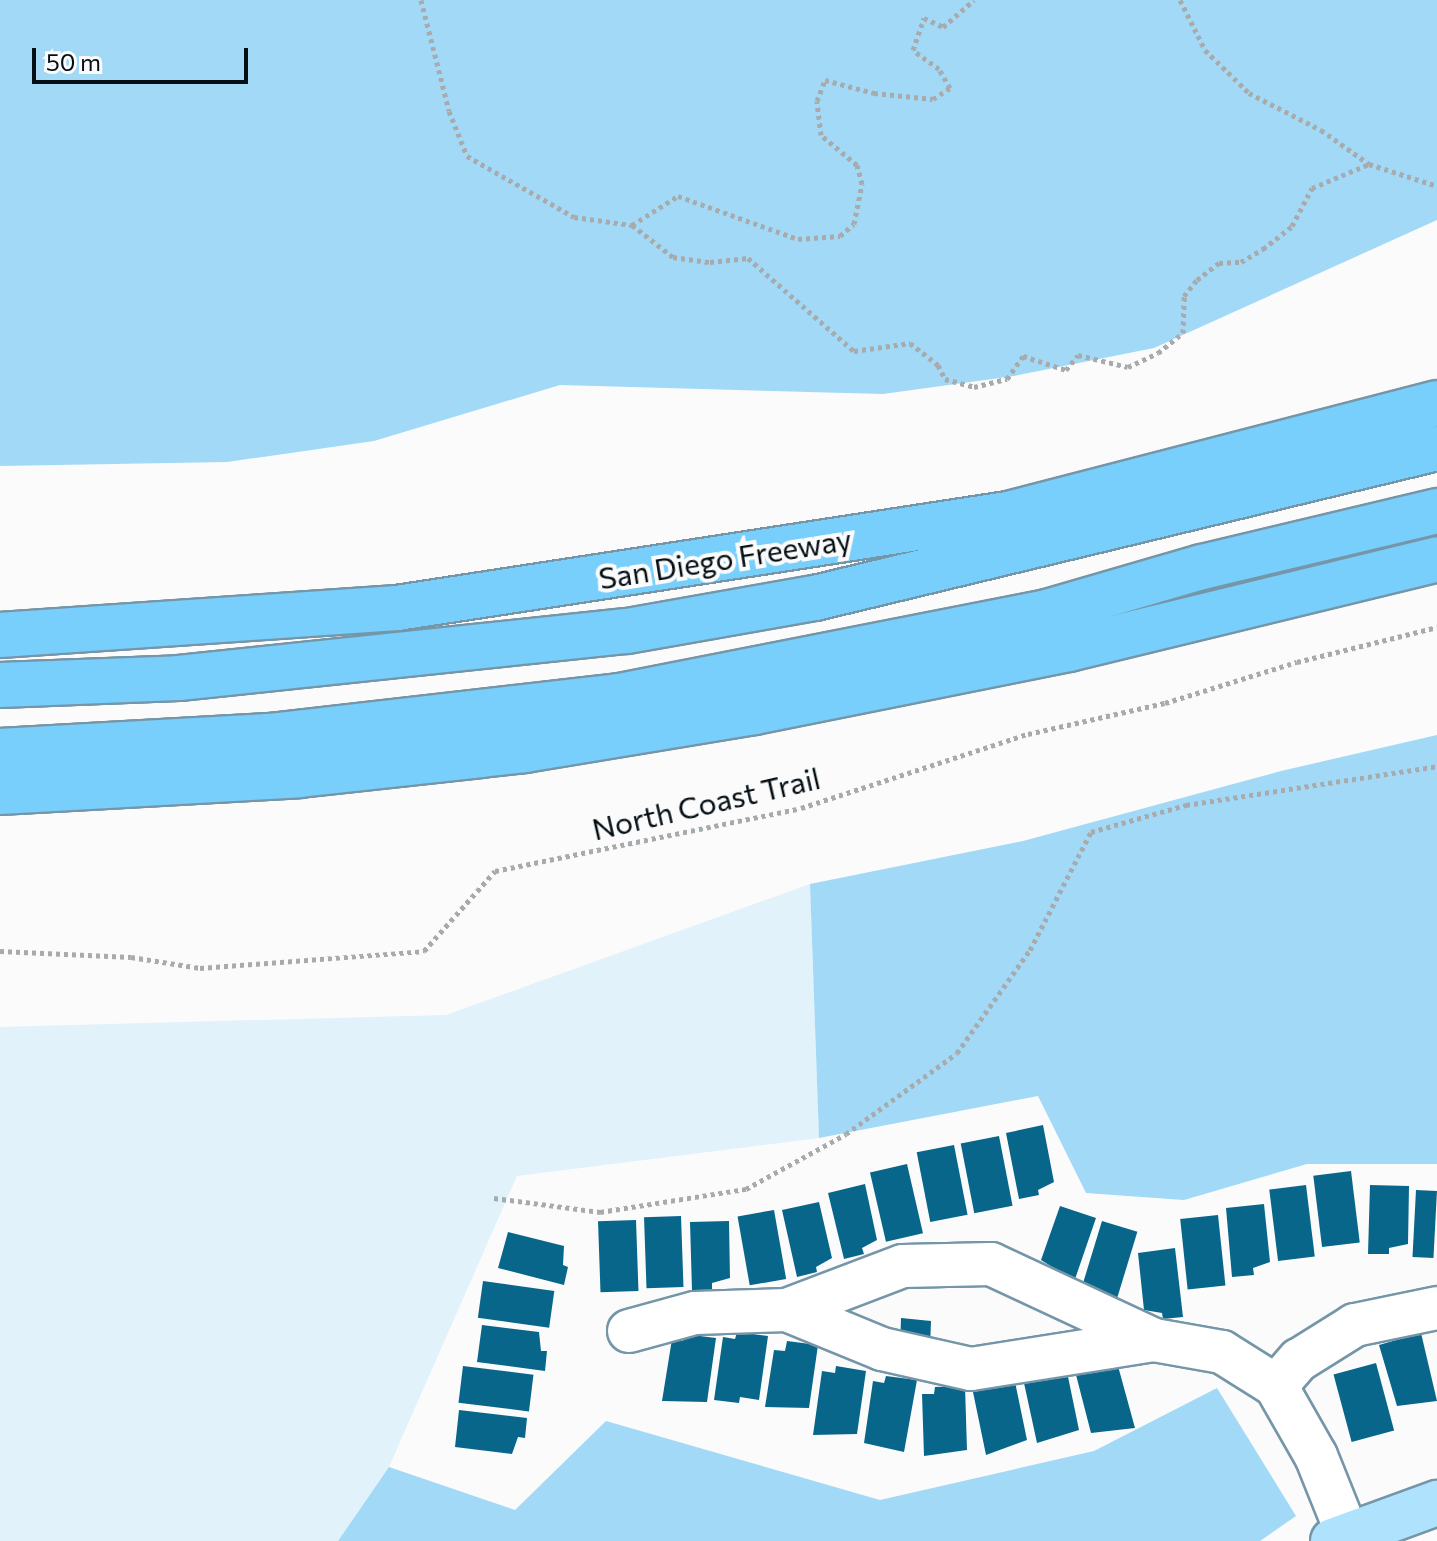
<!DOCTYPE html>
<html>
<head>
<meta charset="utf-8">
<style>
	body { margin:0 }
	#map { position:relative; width:1437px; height:1541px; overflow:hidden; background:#fbfbfb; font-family:Commissioner,sans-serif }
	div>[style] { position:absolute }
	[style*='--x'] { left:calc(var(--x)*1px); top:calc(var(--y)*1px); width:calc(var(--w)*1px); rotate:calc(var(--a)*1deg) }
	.built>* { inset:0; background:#e1f2fb }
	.green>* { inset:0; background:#a2d9f7 }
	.building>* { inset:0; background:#09668b; transform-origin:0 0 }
	.path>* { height:5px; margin-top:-2.5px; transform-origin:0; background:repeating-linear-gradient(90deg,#a7abad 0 4px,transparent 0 8px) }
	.roads { filter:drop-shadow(2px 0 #7596a8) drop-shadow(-2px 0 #7596a8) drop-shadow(0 2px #7596a8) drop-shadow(0 -2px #7596a8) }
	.minor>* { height:42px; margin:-21px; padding:0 21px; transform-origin:21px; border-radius:21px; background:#fff }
	.major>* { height:44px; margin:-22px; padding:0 22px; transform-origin:22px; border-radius:22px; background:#afe2fd }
	.highway>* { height:44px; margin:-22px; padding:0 22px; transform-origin:22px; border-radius:22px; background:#79cffc }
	span { translate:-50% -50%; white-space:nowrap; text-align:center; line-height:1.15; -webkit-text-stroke:8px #fbfbfb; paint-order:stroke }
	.street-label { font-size:30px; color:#030e15 }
	.scale { position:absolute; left:32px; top:48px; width:216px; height:36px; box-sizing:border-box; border:4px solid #030e15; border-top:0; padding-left:10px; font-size:24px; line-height:28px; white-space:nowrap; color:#030e15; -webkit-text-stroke:6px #fbfbfb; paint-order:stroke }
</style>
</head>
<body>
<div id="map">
	<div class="built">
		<i style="clip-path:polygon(810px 884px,819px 1138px,517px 1176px,389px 1467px,338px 1541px,0 1541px,0 1027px,446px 1015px)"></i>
	</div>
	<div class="green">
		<i style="clip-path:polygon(0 0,1437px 0,1437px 220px,1154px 348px,1014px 376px,883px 394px,560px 385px,374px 441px,227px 462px,0 466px)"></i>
		<i style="clip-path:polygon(1437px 735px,1437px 1164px,1307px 1164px,1184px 1200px,1086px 1193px,1038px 1096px,819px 1138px,810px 884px,1023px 841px,1281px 771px)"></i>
		<i style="clip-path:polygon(1217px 1388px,1296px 1516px,1260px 1541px,338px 1541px,389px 1467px,515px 1510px,606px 1421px,880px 1500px,1094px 1451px)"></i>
	</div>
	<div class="building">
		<i style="clip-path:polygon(1043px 1125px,1054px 1182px,1038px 1190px,1039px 1195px,1019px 1199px,1006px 1133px)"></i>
		<i style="left:999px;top:1136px;width:71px;height:39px;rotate:79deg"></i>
		<i style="left:954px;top:1145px;width:71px;height:38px;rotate:79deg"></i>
		<i style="left:907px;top:1164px;width:71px;height:38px;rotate:77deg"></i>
		<i style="left:1351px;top:1171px;width:72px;height:38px;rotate:83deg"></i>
		<i style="clip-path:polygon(865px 1184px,877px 1240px,862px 1248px,864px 1254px,844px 1259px,828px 1193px)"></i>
		<i style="left:1306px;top:1185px;width:72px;height:37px;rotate:83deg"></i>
		<i style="clip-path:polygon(1370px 1185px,1409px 1186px,1408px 1244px,1389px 1248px,1389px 1254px,1368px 1254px)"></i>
		<i style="left:1416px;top:1190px;width:21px;height:67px;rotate:3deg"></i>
		<i style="clip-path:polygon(819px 1202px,832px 1258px,816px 1267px,817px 1272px,797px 1277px,782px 1210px)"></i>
		<i style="clip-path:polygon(1264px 1204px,1270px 1262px,1253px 1268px,1254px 1275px,1232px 1277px,1226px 1208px)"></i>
		<i style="clip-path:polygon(1060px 1206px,1096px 1218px,1074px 1282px,1056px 1275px,1057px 1270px,1041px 1260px)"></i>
		<i style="left:774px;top:1210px;width:70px;height:37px;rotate:80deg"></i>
		<i style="left:1218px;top:1215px;width:71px;height:38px;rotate:84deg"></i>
		<i style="left:681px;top:1216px;width:71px;height:37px;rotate:88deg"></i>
		<i style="left:636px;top:1220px;width:71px;height:38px;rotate:88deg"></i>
		<i style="clip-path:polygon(729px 1221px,730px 1278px,712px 1283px,712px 1290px,692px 1291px,690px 1222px)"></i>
		<i style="left:1102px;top:1221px;width:37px;height:71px;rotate:17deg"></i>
		<i style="clip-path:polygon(508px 1232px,564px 1246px,563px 1265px,568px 1267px,564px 1285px,498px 1268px)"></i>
		<i style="clip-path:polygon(1175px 1248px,1183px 1317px,1163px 1319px,1162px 1313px,1144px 1310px,1138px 1253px)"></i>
		<i style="left:483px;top:1281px;width:72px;height:37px;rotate:8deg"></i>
		<i style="clip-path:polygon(901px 1318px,931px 1321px,930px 1348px,900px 1350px)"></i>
		<i style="clip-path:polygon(482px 1325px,539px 1332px,541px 1351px,547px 1351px,545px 1371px,477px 1362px)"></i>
		<i style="clip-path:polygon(737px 1332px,768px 1336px,759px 1400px,740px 1397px,739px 1403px,714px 1400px,723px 1337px,735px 1339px)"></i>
		<i style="clip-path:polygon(1421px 1333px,1437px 1401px,1397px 1406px,1379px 1345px)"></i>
		<i style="clip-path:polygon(684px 1334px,716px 1338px,707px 1402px,662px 1401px,672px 1339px,683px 1341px)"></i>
		<i style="clip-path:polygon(787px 1341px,818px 1345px,809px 1408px,765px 1407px,774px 1350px,785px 1351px)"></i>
		<i style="clip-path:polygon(1105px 1363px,1107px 1369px,1118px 1366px,1135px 1428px,1091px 1433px,1075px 1371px)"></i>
		<i style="left:1376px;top:1363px;width:70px;height:44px;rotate:75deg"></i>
		<i style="left:463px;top:1366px;width:71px;height:37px;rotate:7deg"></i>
		<i style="clip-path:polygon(836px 1366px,866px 1371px,857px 1434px,813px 1435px,822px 1371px,835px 1373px)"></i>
		<i style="clip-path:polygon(1066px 1367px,1079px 1430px,1037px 1443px,1024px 1383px,1036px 1380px,1035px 1373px)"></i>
		<i style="clip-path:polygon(886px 1376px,917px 1380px,904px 1452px,864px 1443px,873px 1381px,884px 1383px)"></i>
		<i style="clip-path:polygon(1014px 1377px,1027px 1440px,986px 1455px,973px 1392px,985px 1389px,984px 1384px)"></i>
		<i style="clip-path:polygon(965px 1386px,967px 1450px,924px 1456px,922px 1394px,934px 1394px,935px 1387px)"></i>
		<i style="clip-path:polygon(459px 1410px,527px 1418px,525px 1438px,518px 1437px,512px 1454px,455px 1447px)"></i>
	</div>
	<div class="path">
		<i style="--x:421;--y:0;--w:114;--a:75.8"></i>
		<i style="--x:449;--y:111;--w:48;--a:68.2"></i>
		<i style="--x:467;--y:156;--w:123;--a:29.7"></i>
		<i style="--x:574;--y:217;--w:59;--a:7.9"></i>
		<i style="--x:632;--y:225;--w:52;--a:38"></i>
		<i style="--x:673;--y:257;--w:37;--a:8"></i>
		<i style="--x:710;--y:262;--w:38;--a:-6"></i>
		<i style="--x:748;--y:258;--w:141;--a:41.3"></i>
		<i style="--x:854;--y:351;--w:57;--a:-8.1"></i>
		<i style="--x:910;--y:343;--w:36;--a:38"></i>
		<i style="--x:938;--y:365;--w:16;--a:63"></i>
		<i style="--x:945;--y:379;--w:30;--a:15"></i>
		<i style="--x:974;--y:387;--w:34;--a:-14"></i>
		<i style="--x:1007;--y:379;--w:28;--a:-55"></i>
		<i style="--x:1023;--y:356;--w:45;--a:18"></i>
		<i style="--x:1066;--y:370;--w:19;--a:-51"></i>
		<i style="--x:1078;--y:355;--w:51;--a:13.5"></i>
		<i style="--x:1128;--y:367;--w:33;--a:-25"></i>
		<i style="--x:1158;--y:353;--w:32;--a:-39"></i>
		<i style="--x:1183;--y:333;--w:37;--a:-88"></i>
		<i style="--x:1184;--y:296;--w:21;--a:-51"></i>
		<i style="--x:1197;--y:280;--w:28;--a:-38"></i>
		<i style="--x:1219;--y:263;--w:22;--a:-3"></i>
		<i style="--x:1241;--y:262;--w:26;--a:-31"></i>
		<i style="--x:1263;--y:249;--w:37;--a:-38"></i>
		<i style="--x:1292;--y:226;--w:43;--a:-62.2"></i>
		<i style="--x:1312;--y:188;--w:62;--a:-22.8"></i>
		<i style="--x:1369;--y:164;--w:71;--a:17.9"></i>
		<i style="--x:1180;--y:0;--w:56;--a:63.4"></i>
		<i style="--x:1205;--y:50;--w:62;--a:44.3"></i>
		<i style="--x:1249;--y:93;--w:81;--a:27.2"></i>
		<i style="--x:1321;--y:130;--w:59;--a:35.3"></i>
		<i style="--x:632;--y:225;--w:54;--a:-32.2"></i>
		<i style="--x:678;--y:196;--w:127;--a:19.7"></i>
		<i style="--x:798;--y:239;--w:42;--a:-4.1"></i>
		<i style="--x:840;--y:236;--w:18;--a:-41"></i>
		<i style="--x:854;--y:224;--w:41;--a:-78.7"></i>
		<i style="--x:862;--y:184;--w:20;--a:-105"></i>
		<i style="--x:857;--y:165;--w:47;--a:-140.2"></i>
		<i style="--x:821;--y:135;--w:34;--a:-97"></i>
		<i style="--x:817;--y:101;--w:22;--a:-69"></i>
		<i style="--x:825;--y:80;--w:51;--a:14.9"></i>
		<i style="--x:874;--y:93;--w:59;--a:5.8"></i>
		<i style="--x:933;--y:99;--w:20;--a:-33"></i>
		<i style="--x:950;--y:88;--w:22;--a:-120"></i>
		<i style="--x:939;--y:69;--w:32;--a:-144"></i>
		<i style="--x:913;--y:50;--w:34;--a:-71"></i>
		<i style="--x:924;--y:18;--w:21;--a:25"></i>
		<i style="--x:943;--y:27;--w:41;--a:-41.1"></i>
		<i style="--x:0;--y:951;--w:131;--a:2.6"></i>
		<i style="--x:131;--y:957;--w:70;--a:9.1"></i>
		<i style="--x:200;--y:968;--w:225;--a:-4.3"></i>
		<i style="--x:424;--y:951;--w:107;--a:-48.4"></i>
		<i style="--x:495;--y:871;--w:312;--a:-11.6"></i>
		<i style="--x:801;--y:808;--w:239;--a:-18.1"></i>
		<i style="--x:1028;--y:734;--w:140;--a:-12.8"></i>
		<i style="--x:1165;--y:703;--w:138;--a:-17.3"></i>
		<i style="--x:1297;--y:662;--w:144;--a:-14"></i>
		<i style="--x:494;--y:1198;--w:107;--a:7.5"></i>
		<i style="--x:600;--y:1212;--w:148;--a:-9"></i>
		<i style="--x:746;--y:1189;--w:114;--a:-28.8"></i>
		<i style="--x:846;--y:1134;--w:137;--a:-36.1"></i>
		<i style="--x:957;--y:1053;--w:126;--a:-54.7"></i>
		<i style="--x:1030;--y:950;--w:133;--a:-62.7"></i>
		<i style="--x:1091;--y:832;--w:99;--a:-15.9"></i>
		<i style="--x:1186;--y:805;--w:254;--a:-8.8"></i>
	</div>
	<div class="roads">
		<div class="minor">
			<i style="--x:787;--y:1310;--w:124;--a:-20.8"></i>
			<i style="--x:903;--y:1266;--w:88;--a:-1.3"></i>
			<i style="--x:991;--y:1264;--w:180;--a:25"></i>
			<i style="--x:629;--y:1331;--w:68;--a:-15.3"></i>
			<i style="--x:695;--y:1313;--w:92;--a:-1.9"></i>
			<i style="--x:787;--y:1310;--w:103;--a:22.3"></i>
			<i style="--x:882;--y:1349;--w:91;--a:12.7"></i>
			<i style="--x:971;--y:1369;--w:185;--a:-9"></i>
			<i style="--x:1154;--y:1340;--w:69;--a:10"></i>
			<i style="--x:1222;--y:1352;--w:64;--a:32.2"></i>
			<i style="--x:1276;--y:1386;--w:81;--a:60.3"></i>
			<i style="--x:1316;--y:1456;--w:83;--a:68.1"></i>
			<i style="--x:1276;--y:1386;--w:35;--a:-49"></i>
			<i style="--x:1299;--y:1360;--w:66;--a:-32"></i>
			<i style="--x:1355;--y:1325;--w:84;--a:-11.7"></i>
		</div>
		<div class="major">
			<i style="--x:1333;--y:1541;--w:111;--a:-20.1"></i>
		</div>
		<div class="highway">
			<i style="--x:0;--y:635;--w:398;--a:-3.9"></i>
			<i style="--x:397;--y:608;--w:618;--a:-8.75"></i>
			<i style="--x:1008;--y:514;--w:443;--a:-14.5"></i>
			<i style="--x:0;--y:685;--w:179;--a:-2.2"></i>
			<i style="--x:179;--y:678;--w:450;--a:-6"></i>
			<i style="--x:627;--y:631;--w:191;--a:-10"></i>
			<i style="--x:815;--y:598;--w:640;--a:-13.56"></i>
			<i style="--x:0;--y:751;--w:269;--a:-3.2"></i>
			<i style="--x:269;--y:736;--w:352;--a:-6.5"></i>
			<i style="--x:619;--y:696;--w:436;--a:-11.1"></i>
			<i style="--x:1047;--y:612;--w:161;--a:-16.2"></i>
			<i style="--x:1202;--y:567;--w:242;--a:-13.4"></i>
			<i style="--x:0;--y:792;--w:300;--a:-3.2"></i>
			<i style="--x:300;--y:775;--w:226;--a:-6.3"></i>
			<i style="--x:525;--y:750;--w:232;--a:-9.4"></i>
			<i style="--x:754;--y:712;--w:321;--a:-11.3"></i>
			<i style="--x:1069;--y:649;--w:379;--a:-13.7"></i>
		</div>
	</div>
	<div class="street-label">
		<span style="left:725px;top:558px;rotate:-9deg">San Diego Freeway</span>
		<span style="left:706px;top:803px;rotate:-13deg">North Coast Trail</span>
	</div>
	<div class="scale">50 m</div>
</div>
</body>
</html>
